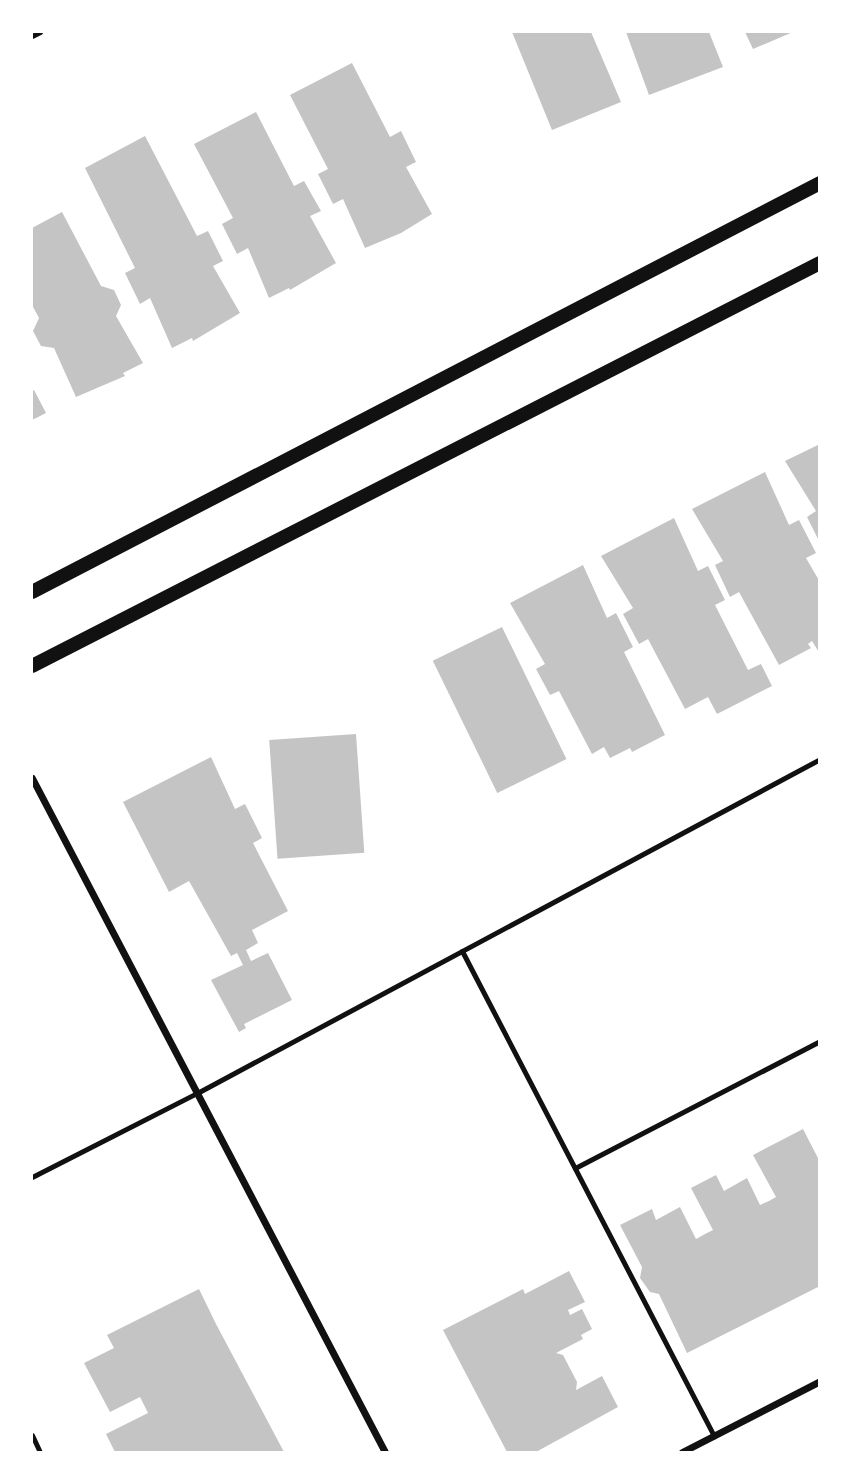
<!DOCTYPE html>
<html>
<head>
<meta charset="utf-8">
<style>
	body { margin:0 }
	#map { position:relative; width:851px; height:1484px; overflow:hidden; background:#fff; font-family:"Alegreya Sans",sans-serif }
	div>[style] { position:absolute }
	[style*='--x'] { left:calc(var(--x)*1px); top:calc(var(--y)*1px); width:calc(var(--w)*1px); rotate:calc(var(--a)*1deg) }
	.building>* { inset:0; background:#c4c4c4; transform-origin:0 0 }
	.service>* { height:5px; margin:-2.5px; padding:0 2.5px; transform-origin:2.5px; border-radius:2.5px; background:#111 }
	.minor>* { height:7px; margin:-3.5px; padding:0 3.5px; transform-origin:3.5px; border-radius:3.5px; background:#111 }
	.secondary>* { height:14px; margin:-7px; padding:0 7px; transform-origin:7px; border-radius:7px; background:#111 }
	span { translate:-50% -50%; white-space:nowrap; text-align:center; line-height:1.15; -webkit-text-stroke:5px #fff; paint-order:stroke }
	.frame { position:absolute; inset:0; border:33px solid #fff; pointer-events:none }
</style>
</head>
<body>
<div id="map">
	<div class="building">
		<i style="clip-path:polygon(512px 32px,591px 32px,621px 102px,552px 130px)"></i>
		<i style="clip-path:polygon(626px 32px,709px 32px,723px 67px,649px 95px)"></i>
		<i style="clip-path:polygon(745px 32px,793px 32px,753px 49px)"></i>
		<i style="clip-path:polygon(352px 63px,390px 137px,401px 131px,416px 162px,406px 167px,432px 214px,401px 233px,365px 248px,343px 199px,333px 204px,318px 174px,328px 169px,290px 95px)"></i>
		<i style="clip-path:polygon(256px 112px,294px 186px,304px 181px,321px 211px,310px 216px,336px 263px,290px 290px,289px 288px,269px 298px,248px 248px,237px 254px,222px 224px,233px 218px,194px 144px)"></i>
		<i style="clip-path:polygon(145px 136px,197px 236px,208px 231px,223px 261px,213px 266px,240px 313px,193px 341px,192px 338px,172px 348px,150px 298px,140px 304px,125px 273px,135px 268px,85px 168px)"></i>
		<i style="clip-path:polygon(62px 212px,101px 286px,114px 290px,121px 305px,116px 316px,143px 363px,123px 373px,125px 376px,76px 397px,54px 348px,41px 346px,33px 331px,39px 318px,32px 305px,32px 228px)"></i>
		<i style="clip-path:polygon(34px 390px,46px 413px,32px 420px,32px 391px)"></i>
		<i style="clip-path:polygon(820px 444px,820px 543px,807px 517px,816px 511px,785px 461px)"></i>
		<i style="clip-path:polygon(765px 472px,789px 525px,799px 520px,816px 553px,806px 558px,820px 582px,820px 654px,812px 641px,808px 644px,811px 648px,779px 665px,739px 592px,730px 597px,715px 565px,723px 561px,692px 509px)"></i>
		<i style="clip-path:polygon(674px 518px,698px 571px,708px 566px,725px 600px,715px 605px,748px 670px,761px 664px,772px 686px,717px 714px,708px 697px,685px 709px,648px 639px,639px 644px,623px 614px,633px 608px,601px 556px)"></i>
		<i style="clip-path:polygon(583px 565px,607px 618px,616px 613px,633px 647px,624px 652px,665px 735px,632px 752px,630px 748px,610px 758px,604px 747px,592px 754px,559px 691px,550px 695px,536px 669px,545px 664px,510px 603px)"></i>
		<i style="left:502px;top:627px;width:147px;height:77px;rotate:64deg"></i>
		<i style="left:356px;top:734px;width:119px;height:87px;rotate:86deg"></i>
		<i style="clip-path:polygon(211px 757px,235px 809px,245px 804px,262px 838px,253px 843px,288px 911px,252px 930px,258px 943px,246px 950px,251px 961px,268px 953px,292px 1000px,244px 1024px,246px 1028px,239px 1032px,211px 980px,243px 965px,237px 953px,231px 956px,189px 881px,169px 892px,123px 802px)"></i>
		<i style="clip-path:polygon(803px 1129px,820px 1162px,820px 1286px,687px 1353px,659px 1294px,650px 1292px,640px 1278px,642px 1267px,620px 1225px,652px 1209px,656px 1220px,680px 1207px,696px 1239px,705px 1234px,713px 1230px,691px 1188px,716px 1175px,724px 1191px,747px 1178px,760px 1205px,769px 1201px,776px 1197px,753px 1155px)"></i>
		<i style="clip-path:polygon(569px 1271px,585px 1302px,568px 1310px,570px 1315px,582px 1309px,592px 1329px,581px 1335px,583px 1339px,556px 1353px,563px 1355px,577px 1382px,576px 1390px,602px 1376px,618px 1407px,536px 1452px,507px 1452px,443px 1330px,523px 1289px,525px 1294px)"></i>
		<i style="clip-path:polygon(199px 1289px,216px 1324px,284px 1452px,115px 1452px,106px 1434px,148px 1413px,140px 1397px,110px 1412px,84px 1363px,114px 1348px,107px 1335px)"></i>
	</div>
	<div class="service">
		<i style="--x:32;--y:36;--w:9;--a:-27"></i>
		<i style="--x:462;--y:951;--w:547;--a:62.54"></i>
		<i style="--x:575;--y:1168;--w:276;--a:-27.4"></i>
		<i style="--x:32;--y:1177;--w:187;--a:-27"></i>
		<i style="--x:199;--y:1092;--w:705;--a:-28.2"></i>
		<i style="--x:32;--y:1435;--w:19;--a:65"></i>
	</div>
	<div class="minor">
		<i style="--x:32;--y:778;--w:761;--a:62.36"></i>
		<i style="--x:682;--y:1452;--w:155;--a:-27.2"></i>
	</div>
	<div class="secondary">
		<i style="--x:32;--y:592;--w:888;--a:-27.43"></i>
		<i style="--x:32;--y:666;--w:885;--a:-27.09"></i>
	</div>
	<div class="frame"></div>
</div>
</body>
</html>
